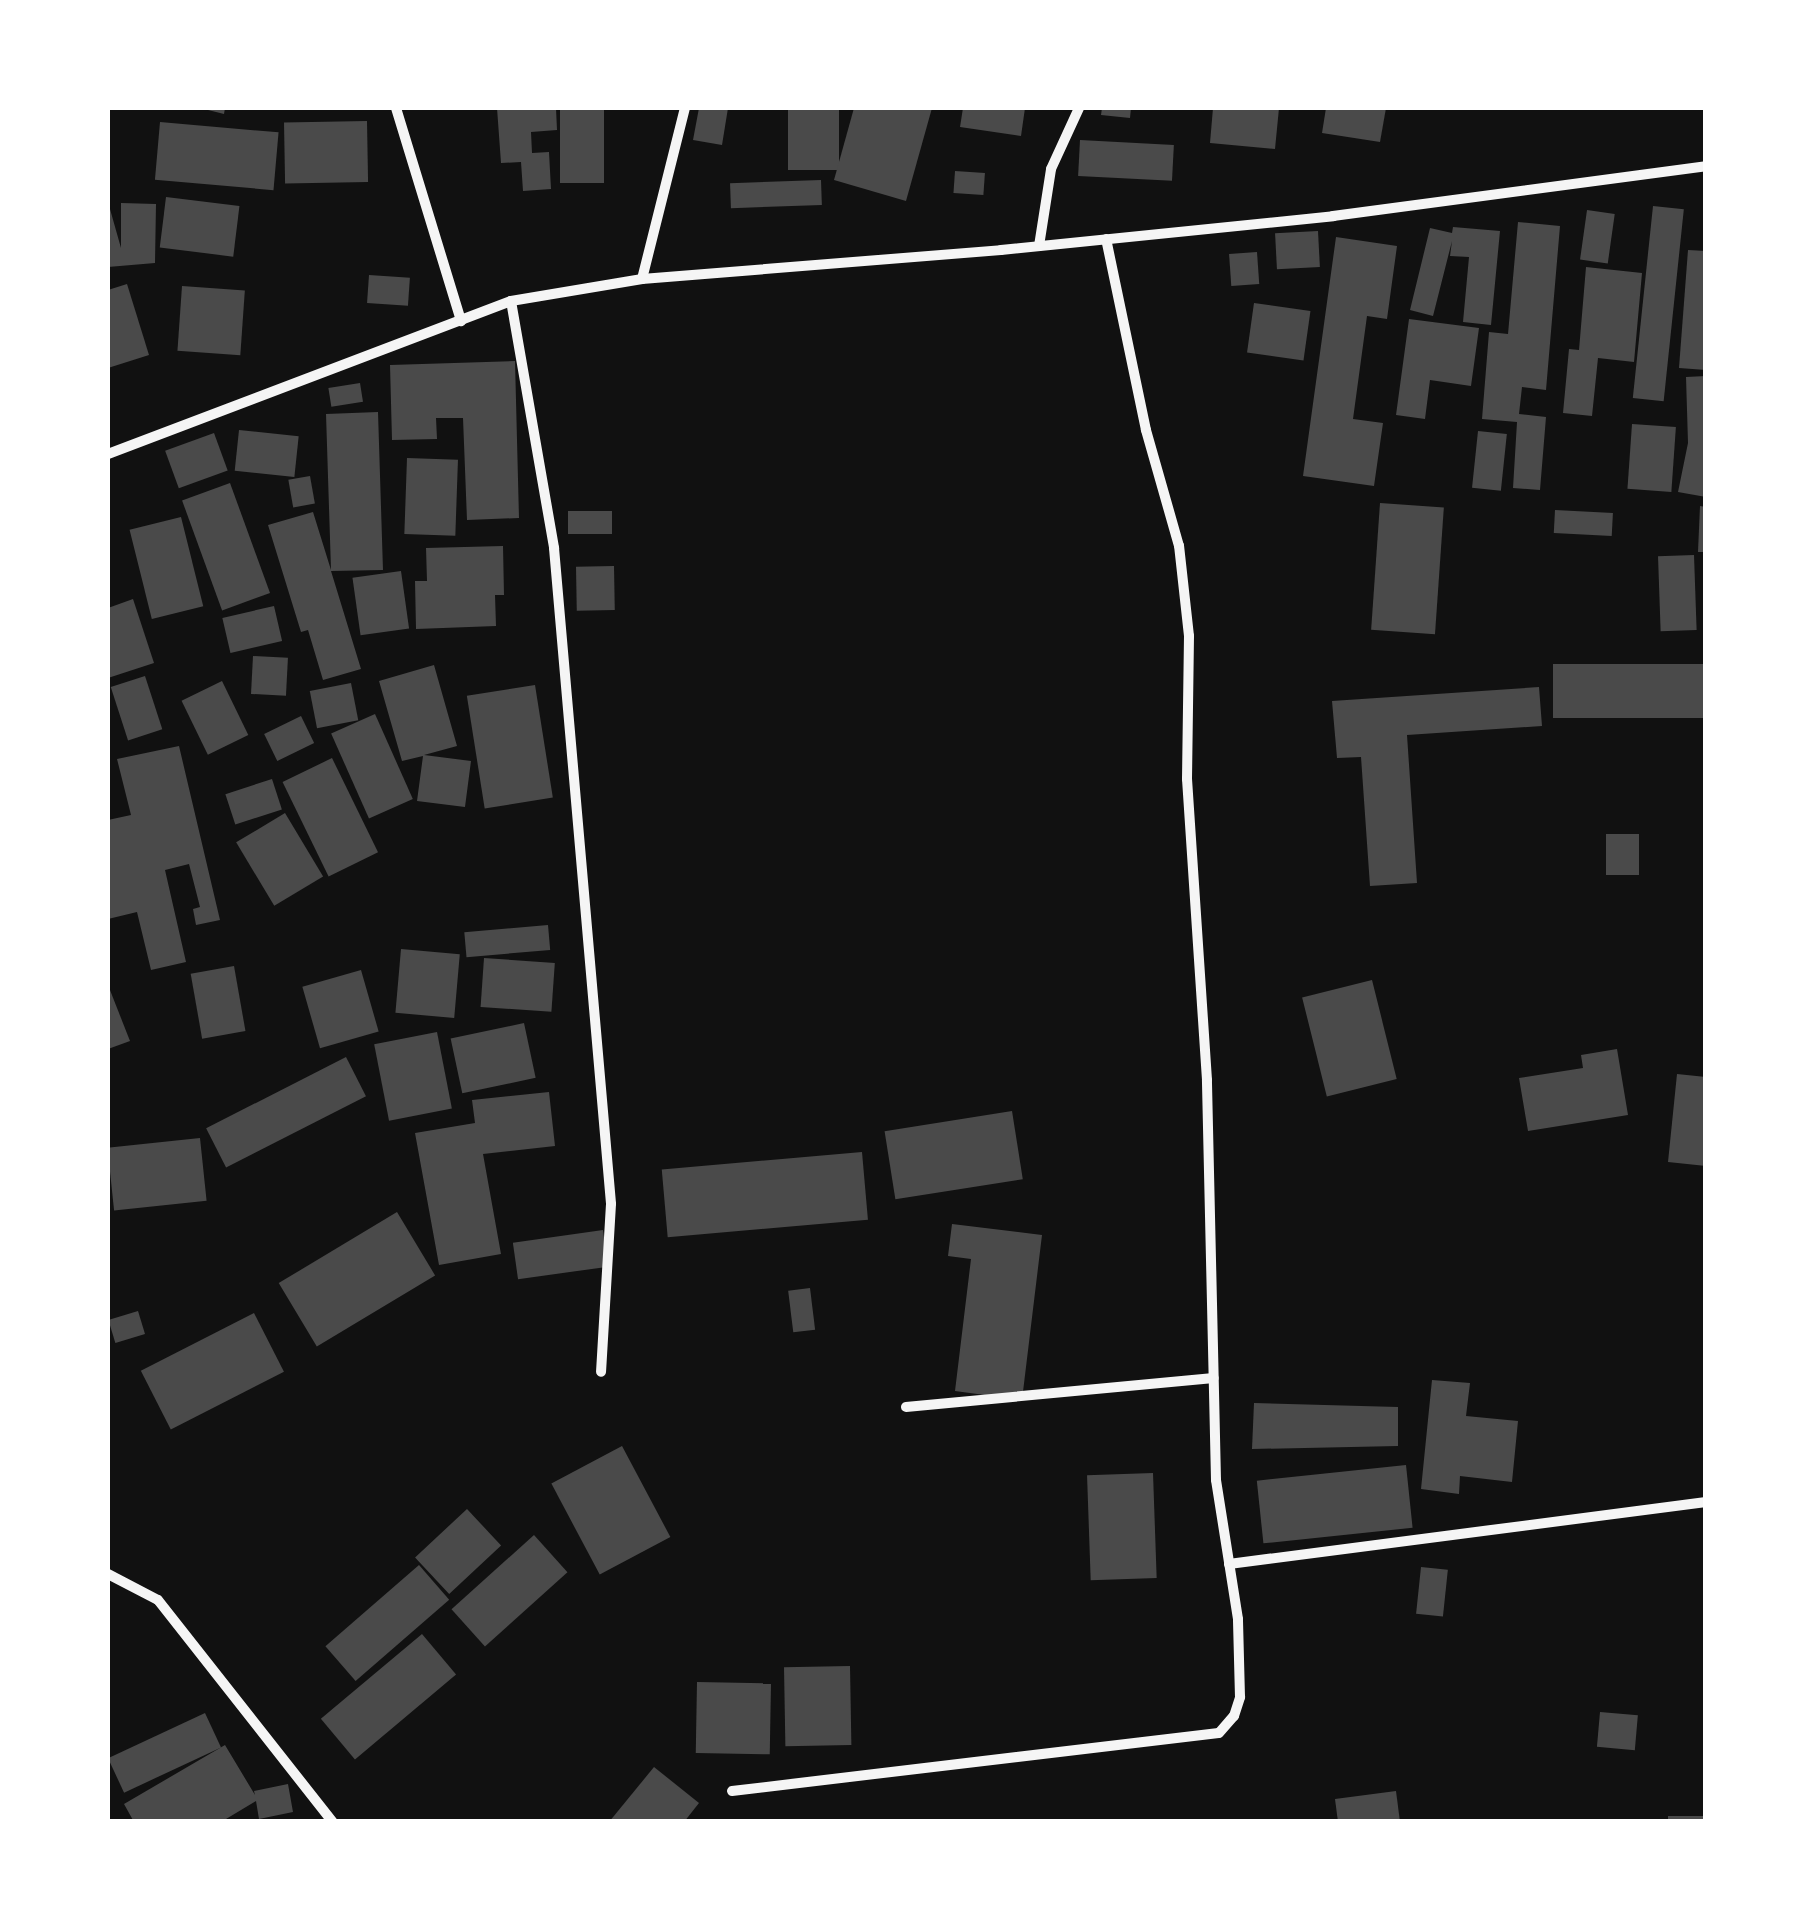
<!DOCTYPE html>
<html>
<head>
<meta charset="utf-8">
<style>
	body { margin:0 }
	#map { position:relative; width:1813px; height:1929px; overflow:hidden; background:#111; font-family:Signika,sans-serif }
	div>[style] { position:absolute }
	[style*='--x'] { left:calc(var(--x)*1px); top:calc(var(--y)*1px); width:calc(var(--w)*1px); rotate:calc(var(--a)*1deg) }
	.building>* { inset:0; background:#4a4a4a; transform-origin:0 0 }
	.minor>* { height:10px; margin:-5px; padding:0 5px; transform-origin:5px; border-radius:5px; background:#f5f5f5 }
	span { translate:-50% -50%; white-space:nowrap; text-align:center; line-height:1.15; -webkit-text-stroke:10px #fff; paint-order:stroke }
	.frame { position:absolute; inset:0; border:110px solid #fff; pointer-events:none }
</style>
</head>
<body>
<div id="map">
	<div class="building">
		<i style="clip-path:polygon(200px 108px,225px 108px,224px 114px)"></i>
		<i style="clip-path:polygon(497px 108px,556px 108px,557px 130px,531px 132px,532px 153px,549px 152px,551px 189px,523px 191px,521px 162px,501px 163px)"></i>
		<i style="left:560px;top:108px;width:44px;height:75px"></i>
		<i style="clip-path:polygon(699px 108px,728px 108px,722px 145px,693px 140px)"></i>
		<i style="left:788px;top:108px;width:51px;height:62px"></i>
		<i style="clip-path:polygon(854px 108px,932px 108px,906px 201px,834px 180px)"></i>
		<i style="clip-path:polygon(963px 108px,1025px 108px,1021px 136px,960px 127px)"></i>
		<i style="clip-path:polygon(1102px 108px,1131px 108px,1130px 118px,1101px 115px)"></i>
		<i style="clip-path:polygon(1213px 108px,1279px 108px,1275px 149px,1210px 143px)"></i>
		<i style="clip-path:polygon(1326px 108px,1386px 108px,1380px 142px,1322px 133px)"></i>
		<i style="left:367px;top:121px;width:61px;height:83px;rotate:89deg"></i>
		<i style="left:160px;top:122px;width:119px;height:58px;rotate:5deg"></i>
		<i style="left:1080px;top:140px;width:94px;height:36px;rotate:3deg"></i>
		<i style="left:955px;top:171px;width:30px;height:22px;rotate:4deg"></i>
		<i style="left:821px;top:180px;width:25px;height:91px;rotate:88deg"></i>
		<i style="left:166px;top:197px;width:74px;height:51px;rotate:7deg"></i>
		<i style="clip-path:polygon(108px 202px,121px 248px,121px 203px,156px 204px,155px 263px,108px 267px)"></i>
		<i style="left:1653px;top:206px;width:31px;height:193px;rotate:6deg"></i>
		<i style="left:1587px;top:210px;width:28px;height:50px;rotate:8deg"></i>
		<i style="clip-path:polygon(1518px 222px,1560px 226px,1546px 390px,1522px 387px,1519px 414px,1546px 417px,1540px 490px,1513px 488px,1517px 422px,1482px 419px,1489px 332px,1508px 334px)"></i>
		<i style="clip-path:polygon(1453px 227px,1500px 231px,1491px 325px,1463px 322px,1469px 257px,1450px 256px,1452px 241px,1433px 316px,1410px 310px,1430px 228px,1452px 233px)"></i>
		<i style="left:1318px;top:231px;width:36px;height:43px;rotate:87deg"></i>
		<i style="clip-path:polygon(1336px 237px,1397px 246px,1387px 319px,1367px 316px,1353px 419px,1383px 423px,1374px 486px,1303px 476px)"></i>
		<i style="clip-path:polygon(1688px 250px,1706px 251px,1706px 370px,1679px 368px)"></i>
		<i style="left:1257px;top:252px;width:32px;height:28px;rotate:86deg"></i>
		<i style="clip-path:polygon(1586px 267px,1642px 273px,1634px 362px,1598px 358px,1592px 416px,1563px 413px,1569px 349px,1579px 350px)"></i>
		<i style="left:369px;top:275px;width:41px;height:28px;rotate:4deg"></i>
		<i style="clip-path:polygon(127px 284px,149px 355px,108px 368px,108px 290px)"></i>
		<i style="left:182px;top:286px;width:63px;height:65px;rotate:4deg"></i>
		<i style="left:1254px;top:303px;width:57px;height:50px;rotate:8deg"></i>
		<i style="clip-path:polygon(1409px 319px,1479px 328px,1471px 386px,1430px 380px,1425px 419px,1396px 415px)"></i>
		<i style="clip-path:polygon(515px 361px,519px 518px,467px 520px,463px 418px,436px 418px,437px 439px,392px 440px,390px 365px)"></i>
		<i style="clip-path:polygon(1706px 376px,1706px 497px,1678px 492px,1688px 443px,1686px 377px)"></i>
		<i style="left:360px;top:383px;width:19px;height:32px;rotate:81deg"></i>
		<i style="clip-path:polygon(378px 412px,383px 570px,331px 571px,361px 669px,323px 680px,308px 630px,301px 632px,268px 525px,313px 512px,331px 570px,326px 414px)"></i>
		<i style="left:1632px;top:424px;width:44px;height:65px;rotate:4deg"></i>
		<i style="left:239px;top:430px;width:60px;height:41px;rotate:6deg"></i>
		<i style="left:1478px;top:431px;width:29px;height:57px;rotate:6deg"></i>
		<i style="left:214px;top:433px;width:40px;height:52px;rotate:70deg"></i>
		<i style="left:407px;top:458px;width:51px;height:76px;rotate:2deg"></i>
		<i style="left:310px;top:476px;width:28px;height:22px;rotate:80deg"></i>
		<i style="left:230px;top:483px;width:117px;height:51px;rotate:70deg"></i>
		<i style="left:1380px;top:503px;width:64px;height:127px;rotate:4deg"></i>
		<i style="clip-path:polygon(1700px 506px,1706px 507px,1706px 552px,1698px 552px)"></i>
		<i style="left:1555px;top:510px;width:58px;height:23px;rotate:3deg"></i>
		<i style="left:568px;top:511px;width:44px;height:23px"></i>
		<i style="left:181px;top:517px;width:92px;height:53px;rotate:76deg"></i>
		<i style="clip-path:polygon(503px 546px,504px 595px,495px 595px,496px 626px,416px 629px,415px 581px,427px 581px,426px 548px)"></i>
		<i style="left:1694px;top:555px;width:75px;height:36px;rotate:88deg"></i>
		<i style="left:614px;top:566px;width:44px;height:38px;rotate:89deg"></i>
		<i style="left:401px;top:571px;width:58px;height:49px;rotate:82deg"></i>
		<i style="clip-path:polygon(133px 599px,154px 663px,108px 678px,108px 608px)"></i>
		<i style="left:274px;top:606px;width:36px;height:53px;rotate:77deg"></i>
		<i style="left:253px;top:656px;width:35px;height:38px;rotate:3deg"></i>
		<i style="left:1706px;top:664px;width:54px;height:153px;rotate:90deg"></i>
		<i style="clip-path:polygon(434px 665px,457px 746px,424px 755px,471px 761px,465px 807px,417px 801px,423px 756px,402px 761px,379px 681px)"></i>
		<i style="left:145px;top:676px;width:56px;height:36px;rotate:72deg"></i>
		<i style="left:222px;top:681px;width:60px;height:45px;rotate:64deg"></i>
		<i style="left:351px;top:683px;width:38px;height:42px;rotate:79deg"></i>
		<i style="left:535px;top:685px;width:114px;height:69px;rotate:81deg"></i>
		<i style="clip-path:polygon(1539px 687px,1542px 726px,1407px 735px,1417px 883px,1370px 886px,1361px 757px,1337px 758px,1332px 701px)"></i>
		<i style="left:375px;top:714px;width:93px;height:48px;rotate:66deg"></i>
		<i style="left:301px;top:716px;width:30px;height:41px;rotate:64deg"></i>
		<i style="clip-path:polygon(179px 746px,220px 920px,196px 925px,193px 909px,200px 907px,189px 864px,165px 870px,186px 962px,151px 970px,137px 912px,108px 919px,108px 820px,131px 815px,117px 759px)"></i>
		<i style="left:332px;top:758px;width:105px;height:55px;rotate:64deg"></i>
		<i style="left:272px;top:779px;width:32px;height:49px;rotate:72deg"></i>
		<i style="left:285px;top:813px;width:74px;height:57px;rotate:59deg"></i>
		<i style="left:1606px;top:834px;width:33px;height:41px"></i>
		<i style="left:548px;top:925px;width:25px;height:84px;rotate:85deg"></i>
		<i style="left:401px;top:949px;width:59px;height:64px;rotate:5deg"></i>
		<i style="left:484px;top:958px;width:71px;height:49px;rotate:4deg"></i>
		<i style="left:234px;top:966px;width:66px;height:44px;rotate:80deg"></i>
		<i style="left:361px;top:970px;width:64px;height:61px;rotate:74deg"></i>
		<i style="left:1372px;top:980px;width:102px;height:72px;rotate:76deg"></i>
		<i style="clip-path:polygon(108px 985px,130px 1041px,108px 1049px)"></i>
		<i style="left:524px;top:1023px;width:56px;height:75px;rotate:78deg"></i>
		<i style="left:437px;top:1032px;width:78px;height:64px;rotate:79deg"></i>
		<i style="clip-path:polygon(1617px 1049px,1628px 1115px,1528px 1131px,1519px 1078px,1583px 1068px,1581px 1055px)"></i>
		<i style="left:346px;top:1057px;width:44px;height:157px;rotate:63deg"></i>
		<i style="clip-path:polygon(1677px 1074px,1706px 1077px,1706px 1166px,1668px 1162px)"></i>
		<i style="clip-path:polygon(549px 1092px,555px 1146px,483px 1154px,501px 1254px,439px 1265px,415px 1133px,475px 1123px,472px 1100px)"></i>
		<i style="left:1012px;top:1111px;width:69px;height:129px;rotate:81deg"></i>
		<i style="left:200px;top:1138px;width:63px;height:93px;rotate:84deg"></i>
		<i style="left:862px;top:1152px;width:68px;height:201px;rotate:85deg"></i>
		<i style="left:397px;top:1212px;width:74px;height:138px;rotate:59deg"></i>
		<i style="clip-path:polygon(952px 1224px,1042px 1235px,1022px 1400px,955px 1391px,971px 1259px,948px 1256px)"></i>
		<i style="left:603px;top:1230px;width:37px;height:91px;rotate:82deg"></i>
		<i style="left:810px;top:1288px;width:42px;height:22px;rotate:83deg"></i>
		<i style="left:138px;top:1311px;width:24px;height:31px;rotate:73deg"></i>
		<i style="left:254px;top:1313px;width:66px;height:127px;rotate:63deg"></i>
		<i style="clip-path:polygon(1432px 1380px,1470px 1383px,1466px 1416px,1518px 1421px,1512px 1482px,1460px 1476px,1459px 1494px,1421px 1489px)"></i>
		<i style="clip-path:polygon(1254px 1403px,1398px 1407px,1398px 1446px,1252px 1449px)"></i>
		<i style="left:622px;top:1446px;width:103px;height:80px;rotate:62deg"></i>
		<i style="left:1406px;top:1465px;width:63px;height:150px;rotate:84deg"></i>
		<i style="left:1153px;top:1473px;width:105px;height:66px;rotate:88deg"></i>
		<i style="left:467px;top:1509px;width:50px;height:71px;rotate:47deg"></i>
		<i style="left:534px;top:1535px;width:50px;height:111px;rotate:48deg"></i>
		<i style="left:419px;top:1565px;width:46px;height:124px;rotate:49deg"></i>
		<i style="left:1421px;top:1567px;width:27px;height:47px;rotate:6deg"></i>
		<i style="left:422px;top:1634px;width:53px;height:132px;rotate:50deg"></i>
		<i style="left:850px;top:1666px;width:79px;height:66px;rotate:89deg"></i>
		<i style="left:697px;top:1682px;width:74px;height:71px;rotate:1deg"></i>
		<i style="left:1600px;top:1712px;width:38px;height:35px;rotate:5deg"></i>
		<i style="left:205px;top:1713px;width:38px;height:107px;rotate:65deg"></i>
		<i style="clip-path:polygon(225px 1745px,255px 1795px,254px 1791px,288px 1784px,293px 1812px,259px 1819px,256px 1801px,221px 1822px,134px 1822px,124px 1804px)"></i>
		<i style="clip-path:polygon(654px 1767px,699px 1803px,684px 1822px,609px 1822px)"></i>
		<i style="clip-path:polygon(1396px 1791px,1400px 1822px,1338px 1822px,1335px 1799px)"></i>
		<i style="left:1668px;top:1816px;width:38px;height:6px"></i>
	</div>
	<div class="minor">
		<i style="--x:396;--y:108;--w:223;--a:73"></i>
		<i style="--x:1039;--y:246;--w:78;--a:-81.1"></i>
		<i style="--x:1051;--y:169;--w:67;--a:-65.3"></i>
		<i style="--x:642;--y:279;--w:176;--a:-75.9"></i>
		<i style="--x:511;--y:301;--w:251;--a:80.1"></i>
		<i style="--x:554;--y:548;--w:658;--a:85.03"></i>
		<i style="--x:611;--y:1204;--w:168;--a:93.4"></i>
		<i style="--x:108;--y:454;--w:431;--a:-20.8"></i>
		<i style="--x:511;--y:301;--w:133;--a:-9.5"></i>
		<i style="--x:642;--y:279;--w:360;--a:-4.6"></i>
		<i style="--x:1001;--y:250;--w:334;--a:-5.8"></i>
		<i style="--x:1333;--y:216;--w:376;--a:-7.6"></i>
		<i style="--x:906;--y:1407;--w:309;--a:-5.4"></i>
		<i style="--x:1229;--y:1564;--w:481;--a:-7.4"></i>
		<i style="--x:108;--y:1574;--w:56;--a:27.5"></i>
		<i style="--x:158;--y:1600;--w:283;--a:51.8"></i>
		<i style="--x:732;--y:1791;--w:490;--a:-6.8"></i>
		<i style="--x:1219;--y:1733;--w:23;--a:-49"></i>
		<i style="--x:1234;--y:1716;--w:20;--a:-72"></i>
		<i style="--x:1240;--y:1697;--w:78;--a:-91.5"></i>
		<i style="--x:1238;--y:1619;--w:141;--a:-99"></i>
		<i style="--x:1216;--y:1480;--w:400;--a:-91.3"></i>
		<i style="--x:1207;--y:1080;--w:302;--a:-93.8"></i>
		<i style="--x:1187;--y:779;--w:143;--a:-89.2"></i>
		<i style="--x:1189;--y:636;--w:91;--a:-96.3"></i>
		<i style="--x:1179;--y:546;--w:121;--a:-105.9"></i>
		<i style="--x:1146;--y:430;--w:195;--a:-101.8"></i>
	</div>
	<div class="frame"></div>
</div>
</body>
</html>
